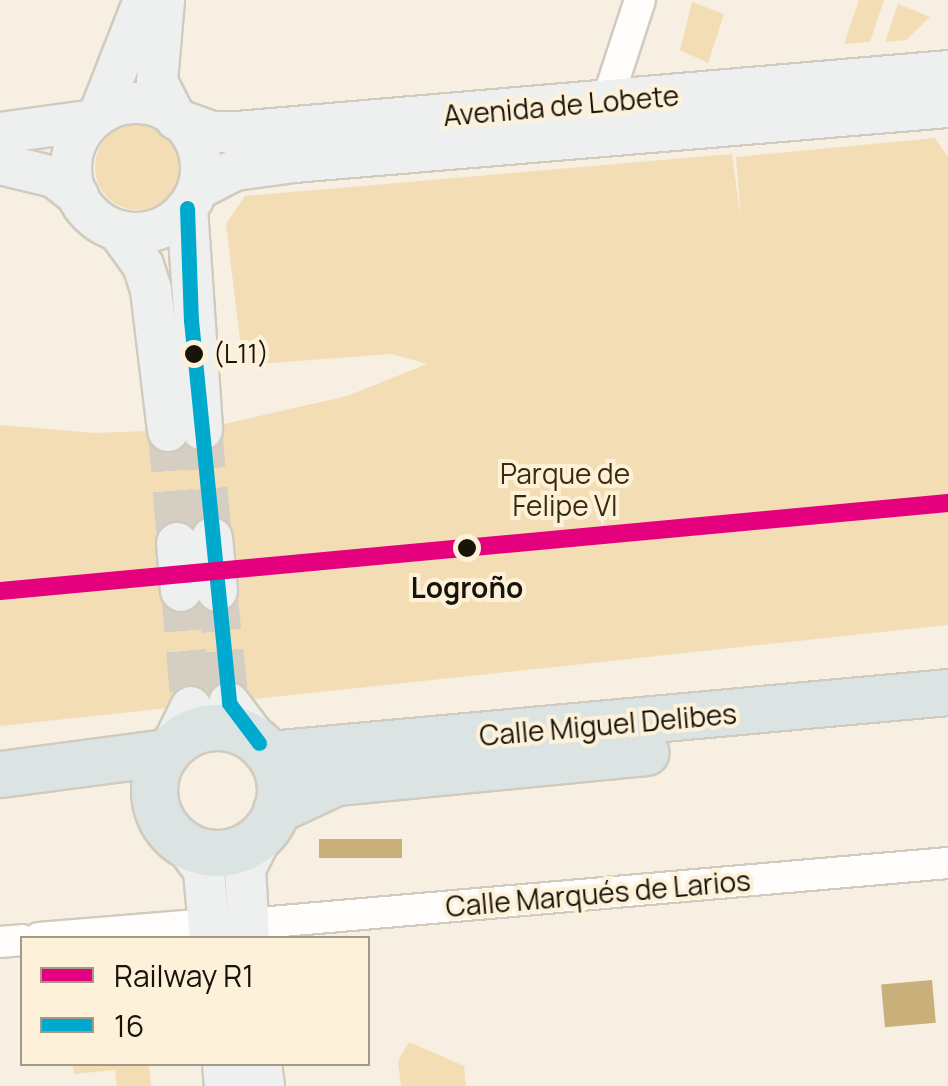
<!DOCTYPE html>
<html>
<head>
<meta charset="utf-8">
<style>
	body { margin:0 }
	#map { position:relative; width:948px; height:1086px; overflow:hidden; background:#f6efe2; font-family:Manrope,sans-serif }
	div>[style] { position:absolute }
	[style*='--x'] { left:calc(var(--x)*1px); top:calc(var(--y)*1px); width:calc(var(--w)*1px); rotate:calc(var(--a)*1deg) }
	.green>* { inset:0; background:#f3ddb4 }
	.round { border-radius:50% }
	.water>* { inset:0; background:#c9af7a; transform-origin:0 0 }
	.secondary-tunnel>* { height:40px; margin-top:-20px; transform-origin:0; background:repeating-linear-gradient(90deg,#d5cec2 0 40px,transparent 0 60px) }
	.roads { filter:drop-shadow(2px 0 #d1cbbf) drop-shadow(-2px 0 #d1cbbf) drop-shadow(0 2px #d1cbbf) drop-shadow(0 -2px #d1cbbf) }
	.minor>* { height:30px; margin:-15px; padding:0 15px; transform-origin:15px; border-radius:15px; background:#fefdfb }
	.secondary>* { height:40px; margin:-20px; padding:0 20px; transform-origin:20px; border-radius:20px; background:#edf0ef }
	.secondary>.ring { margin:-20px; padding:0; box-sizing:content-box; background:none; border:40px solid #edf0ef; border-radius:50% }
	.primary>* { height:45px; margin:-22.5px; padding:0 22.5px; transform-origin:22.5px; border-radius:22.5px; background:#dce3e3 }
	.primary>.ring { margin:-22.5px; padding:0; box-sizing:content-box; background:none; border:45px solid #dce3e3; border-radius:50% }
	.bus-1>* { height:15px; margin:-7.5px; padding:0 7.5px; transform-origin:7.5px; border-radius:7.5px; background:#00a9ce }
	.rail-1>* { height:18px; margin:-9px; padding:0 9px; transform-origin:9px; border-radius:9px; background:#e5007d }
	.dots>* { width:28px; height:28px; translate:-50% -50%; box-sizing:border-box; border:5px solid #fef1da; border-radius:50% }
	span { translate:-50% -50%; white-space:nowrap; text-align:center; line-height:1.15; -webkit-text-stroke:8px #fef1da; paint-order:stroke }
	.bus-label { font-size:26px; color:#19140a }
	.left { translate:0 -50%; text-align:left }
	.street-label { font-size:28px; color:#19140a }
	.park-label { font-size:28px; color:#3a2b0a }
	.stop-label { font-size:28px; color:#19140a; font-weight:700 }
	.legend { position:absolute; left:20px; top:936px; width:350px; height:130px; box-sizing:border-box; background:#fef1da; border:2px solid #a29987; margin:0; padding:12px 18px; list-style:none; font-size:30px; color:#19140a }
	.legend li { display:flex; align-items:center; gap:20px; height:50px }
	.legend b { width:50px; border:2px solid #a29987 }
</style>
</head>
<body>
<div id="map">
	<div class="green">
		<i style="clip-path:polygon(859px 0,884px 0,870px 42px,844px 44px)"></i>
		<i style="clip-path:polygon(692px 2px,724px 14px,708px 63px,680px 50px)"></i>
		<i style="clip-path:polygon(898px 4px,930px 17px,906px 40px,885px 42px)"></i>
		<i class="round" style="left:95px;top:124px;width:86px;height:86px"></i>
		<i style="clip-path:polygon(935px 138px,948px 157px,948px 625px,0 726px,0 425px,95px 433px,202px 429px,347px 396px,427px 364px,392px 354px,243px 365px,226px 224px,245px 196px,732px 154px,741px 222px,736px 157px)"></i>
		<i style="clip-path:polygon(409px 1042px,464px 1066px,466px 1086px,401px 1086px,398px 1061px)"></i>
		<i style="clip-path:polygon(73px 1064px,149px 1064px,151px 1086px,117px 1086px,115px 1070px,74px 1074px)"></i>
	</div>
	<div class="water">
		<i style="left:402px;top:839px;width:19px;height:83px;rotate:90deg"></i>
		<i style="left:932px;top:980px;width:43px;height:51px;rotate:85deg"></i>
	</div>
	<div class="secondary-tunnel">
		<i style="--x:202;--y:429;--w:109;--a:84.8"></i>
		<i style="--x:168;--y:431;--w:112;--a:85.4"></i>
		<i style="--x:181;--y:591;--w:116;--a:85.1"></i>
		<i style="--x:217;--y:591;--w:113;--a:83.9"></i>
	</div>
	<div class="roads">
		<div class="minor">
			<i style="--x:607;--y:101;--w:106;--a:-71.9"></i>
			<i style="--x:248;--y:924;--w:703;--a:-4.98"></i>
			<i style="--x:39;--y:938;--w:171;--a:-4.7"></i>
			<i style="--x:0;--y:942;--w:22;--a:-5"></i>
		</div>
		<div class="secondary">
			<i style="--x:164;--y:0;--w:82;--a:94.9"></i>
			<i style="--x:157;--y:82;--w:42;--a:62.8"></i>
			<i class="ring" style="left:71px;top:103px;width:90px;height:90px"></i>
			<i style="--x:101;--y:110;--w:118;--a:-68.6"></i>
			<i style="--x:176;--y:119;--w:37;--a:20"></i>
			<i style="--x:211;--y:132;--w:26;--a:0"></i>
			<i style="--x:237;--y:132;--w:714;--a:-4.9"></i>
			<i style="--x:0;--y:133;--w:90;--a:-7.7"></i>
			<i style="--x:0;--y:164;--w:56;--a:13.5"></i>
			<i style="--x:54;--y:177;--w:31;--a:38"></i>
			<i style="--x:198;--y:189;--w:42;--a:-27.2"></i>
			<i style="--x:235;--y:170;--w:60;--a:-7.7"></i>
			<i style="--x:294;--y:162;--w:656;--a:-4.81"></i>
			<i style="--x:187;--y:208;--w:222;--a:86.1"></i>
			<i style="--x:119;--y:232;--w:41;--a:54"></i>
			<i style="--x:143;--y:265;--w:26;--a:72"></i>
			<i style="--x:151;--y:290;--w:142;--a:83.1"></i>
			<i style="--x:212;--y:538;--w:53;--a:84.6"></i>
			<i style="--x:177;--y:543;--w:48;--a:85.2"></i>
			<i style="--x:229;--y:703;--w:50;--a:53.1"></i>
			<i style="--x:173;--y:744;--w:41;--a:-64.1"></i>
			<i style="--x:184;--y:843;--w:34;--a:54"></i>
			<i style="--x:204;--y:871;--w:67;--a:84.9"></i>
			<i style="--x:249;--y:938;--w:69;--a:-93.3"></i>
			<i style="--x:245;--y:869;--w:40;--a:-63.4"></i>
			<i style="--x:223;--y:1064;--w:22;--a:85"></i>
			<i style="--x:261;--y:1064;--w:22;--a:82"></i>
		</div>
		<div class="primary">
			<i class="ring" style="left:154px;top:727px;width:81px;height:81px"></i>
			<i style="--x:269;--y:754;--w:682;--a:-5.22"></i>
			<i style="--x:0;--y:774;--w:168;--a:-7.5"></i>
			<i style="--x:276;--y:810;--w:66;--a:-25"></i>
			<i style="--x:336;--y:782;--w:311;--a:-5.5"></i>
		</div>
	</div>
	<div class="bus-1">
		<i style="--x:187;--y:208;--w:112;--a:88"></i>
		<i style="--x:191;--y:320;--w:385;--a:84.3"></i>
		<i style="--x:229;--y:703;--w:50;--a:53.1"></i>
	</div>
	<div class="rail-1">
		<i style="--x:0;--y:591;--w:952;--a:-5.3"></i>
	</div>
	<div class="dots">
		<i style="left:194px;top:354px;background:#19140a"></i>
		<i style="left:467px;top:548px;background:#19140a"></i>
	</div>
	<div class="bus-label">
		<span class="left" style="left:213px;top:354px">(L11)</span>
	</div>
	<div class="street-label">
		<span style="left:561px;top:105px;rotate:-5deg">Avenida de Lobete</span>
		<span style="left:608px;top:724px;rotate:-5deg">Calle Miguel Delibes</span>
		<span style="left:598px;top:893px;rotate:-5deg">Calle Marqués de Larios</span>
	</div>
	<div class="park-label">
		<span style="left:565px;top:489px">Parque de<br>Felipe VI</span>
	</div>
	<div class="stop-label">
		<span style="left:467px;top:587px">Logroño</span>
	</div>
	<ul class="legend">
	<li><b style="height:12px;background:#e5007d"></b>Railway R1</li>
	<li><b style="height:12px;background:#00a9ce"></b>16</li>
	</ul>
</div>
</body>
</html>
